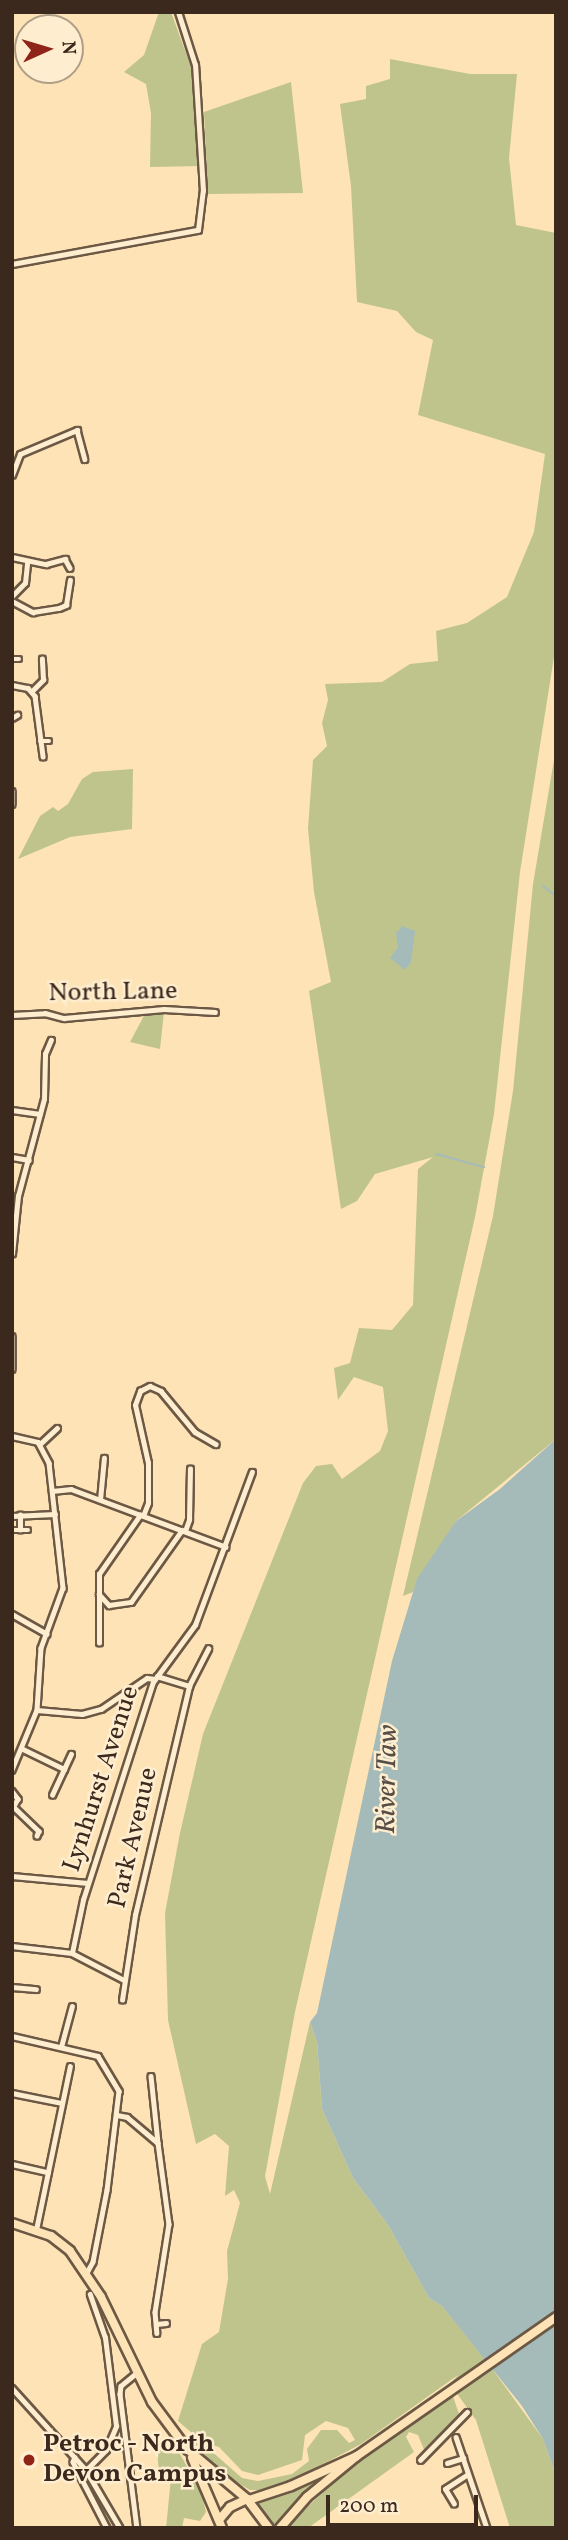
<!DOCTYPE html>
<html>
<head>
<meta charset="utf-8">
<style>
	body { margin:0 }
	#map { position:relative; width:568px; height:2540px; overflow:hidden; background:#fde3b5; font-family:Vollkorn,serif }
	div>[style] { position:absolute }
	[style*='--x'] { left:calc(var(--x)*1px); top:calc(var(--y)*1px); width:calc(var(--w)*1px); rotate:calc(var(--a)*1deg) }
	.green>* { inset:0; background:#bfc48d }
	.water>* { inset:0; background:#a4bbb9 }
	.stream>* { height:2px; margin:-1px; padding:0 1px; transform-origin:1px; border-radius:1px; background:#a4bbb9 }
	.roads { filter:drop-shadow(2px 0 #6c5844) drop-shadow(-2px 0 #6c5844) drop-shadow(0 2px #6c5844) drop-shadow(0 -2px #6c5844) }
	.minor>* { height:4.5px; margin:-2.25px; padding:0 2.25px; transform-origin:2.25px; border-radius:2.25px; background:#feedcf }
	.primary>* { height:8px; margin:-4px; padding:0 4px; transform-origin:4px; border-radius:4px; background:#fde3b5 }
	.dots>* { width:19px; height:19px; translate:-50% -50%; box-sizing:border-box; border:4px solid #feedcf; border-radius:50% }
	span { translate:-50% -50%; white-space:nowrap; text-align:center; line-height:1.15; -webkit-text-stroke:5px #feedcf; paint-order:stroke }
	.street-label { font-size:26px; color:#3c291e }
	.poi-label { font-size:26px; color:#3c291e; font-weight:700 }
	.left { translate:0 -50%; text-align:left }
	.water-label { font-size:28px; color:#564e45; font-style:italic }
	.frame { position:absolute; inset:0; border:14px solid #3c291e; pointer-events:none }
	.north { position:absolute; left:14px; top:14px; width:70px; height:70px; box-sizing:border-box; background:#feedcf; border:2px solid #b09f88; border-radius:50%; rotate:86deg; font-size:19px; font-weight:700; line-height:28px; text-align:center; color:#3c291e }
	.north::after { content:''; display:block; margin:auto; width:24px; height:32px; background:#8f2418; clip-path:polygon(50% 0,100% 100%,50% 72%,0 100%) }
	.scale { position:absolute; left:326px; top:2495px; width:152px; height:32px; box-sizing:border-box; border:4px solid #3c291e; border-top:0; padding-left:9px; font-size:21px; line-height:24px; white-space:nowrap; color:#3c291e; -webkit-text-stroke:5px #feedcf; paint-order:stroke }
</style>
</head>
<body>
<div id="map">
	<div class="green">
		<i style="clip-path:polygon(159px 12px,171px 12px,191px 67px,200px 166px,150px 167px,151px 113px,146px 84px,124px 72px,144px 55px)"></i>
		<i style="clip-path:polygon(evenodd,390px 59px,470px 74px,517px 74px,509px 158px,516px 225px,556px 233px,556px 644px,520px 872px,494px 1114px,475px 1217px,295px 2012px,265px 2176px,270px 2194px,310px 2022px,317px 2042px,322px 2109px,353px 2178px,388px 2225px,429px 2298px,442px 2306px,485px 2359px,543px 2439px,556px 2476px,556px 2528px,510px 2528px,476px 2420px,450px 2384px,458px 2375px,361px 2444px,295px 2479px,259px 2490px,250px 2490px,221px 2473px,194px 2443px,199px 2439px,178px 2421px,202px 2344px,219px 2332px,228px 2279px,227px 2251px,240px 2203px,234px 2190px,225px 2196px,229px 2146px,215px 2134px,196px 2144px,168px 2020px,165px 1913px,180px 1833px,203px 1734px,303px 1483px,316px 1466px,332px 1464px,342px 1479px,380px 1451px,388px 1431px,383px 1387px,354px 1377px,338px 1400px,334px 1368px,350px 1363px,359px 1328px,392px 1330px,413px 1305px,418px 1169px,433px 1157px,375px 1174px,357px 1201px,341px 1209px,309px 991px,331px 982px,314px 892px,308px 829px,313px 760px,327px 746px,322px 723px,328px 700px,325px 684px,382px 682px,410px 664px,438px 661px,436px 631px,467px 623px,507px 597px,534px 532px,545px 454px,418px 415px,433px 340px,416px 332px,397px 311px,357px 302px,351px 186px,340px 104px,366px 99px,366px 86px,390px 79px,390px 59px,326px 2421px,348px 2428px,355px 2440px,349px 2443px,337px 2430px,321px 2430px,307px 2449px,309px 2461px,292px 2474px,258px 2481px,242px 2478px,201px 2442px,219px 2447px,242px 2471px,258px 2475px,302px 2460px,305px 2435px,326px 2421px)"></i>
		<i style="clip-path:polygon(291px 82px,303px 193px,208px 194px,204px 112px)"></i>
		<i style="clip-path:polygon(556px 748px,556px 1439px,456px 1521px,413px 1592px,403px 1596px,493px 1216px,513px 1091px,533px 884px)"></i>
		<i style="clip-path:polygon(133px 769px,132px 829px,70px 837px,18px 859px,40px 816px,53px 807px,58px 811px,68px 804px,82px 779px,93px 772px)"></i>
		<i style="clip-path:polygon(146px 1012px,164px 1012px,160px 1049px,130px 1042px)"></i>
		<i style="clip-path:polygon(453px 2396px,459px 2414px,429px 2449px,425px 2452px,418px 2435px,409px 2432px,406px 2437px,414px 2452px,308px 2528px,284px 2528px,359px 2460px)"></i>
		<i style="clip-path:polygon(164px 2449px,173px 2454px,177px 2449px,201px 2491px,206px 2512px,200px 2521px,184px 2518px,182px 2528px,166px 2528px,172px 2468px,160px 2483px,157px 2451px)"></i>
		<i style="clip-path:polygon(347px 2461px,291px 2508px,275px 2528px,255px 2500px,287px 2492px)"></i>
	</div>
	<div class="water">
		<i style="clip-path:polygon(402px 926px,415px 931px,411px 962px,405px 970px,390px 958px,398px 947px,396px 933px)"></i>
		<i style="clip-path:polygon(556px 1439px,556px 2476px,543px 2439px,522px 2406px,442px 2306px,429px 2298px,388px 2225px,353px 2178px,322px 2109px,317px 2042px,310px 2022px,317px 2013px,392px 1661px,417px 1579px,456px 1521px,500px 1489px)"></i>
	</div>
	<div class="stream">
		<i style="--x:543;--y:886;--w:16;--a:38"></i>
		<i style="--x:436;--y:1154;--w:50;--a:15.2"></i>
	</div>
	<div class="roads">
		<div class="minor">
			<i style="--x:12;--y:264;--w:189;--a:-10.4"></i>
			<i style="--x:198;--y:230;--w:39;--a:-83"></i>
			<i style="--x:203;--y:191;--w:126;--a:-93.6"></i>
			<i style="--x:195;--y:65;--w:56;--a:-107.8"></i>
			<i style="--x:12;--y:475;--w:22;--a:-69"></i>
			<i style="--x:20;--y:454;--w:62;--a:-22.8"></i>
			<i style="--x:77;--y:430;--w:30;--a:75"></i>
			<i style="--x:12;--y:557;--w:35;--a:12"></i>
			<i style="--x:46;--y:564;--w:20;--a:-15"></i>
			<i style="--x:65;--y:559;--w:10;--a:61"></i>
			<i style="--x:12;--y:596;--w:18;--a:-45"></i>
			<i style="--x:25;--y:583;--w:20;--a:-84"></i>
			<i style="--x:12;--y:601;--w:24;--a:28"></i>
			<i style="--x:33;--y:612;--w:26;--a:-9"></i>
			<i style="--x:59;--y:608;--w:8;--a:-23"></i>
			<i style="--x:66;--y:605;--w:25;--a:-81"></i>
			<i style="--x:12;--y:659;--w:7;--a:0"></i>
			<i style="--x:12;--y:685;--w:16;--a:11"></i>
			<i style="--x:28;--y:688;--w:11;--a:49"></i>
			<i style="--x:35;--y:696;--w:61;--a:82.4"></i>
			<i style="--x:32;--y:691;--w:16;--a:-45"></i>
			<i style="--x:43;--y:680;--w:21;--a:-93"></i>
			<i style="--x:12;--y:718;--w:6;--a:-31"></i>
			<i style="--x:40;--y:741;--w:9;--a:0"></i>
			<i style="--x:12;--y:791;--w:13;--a:90"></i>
			<i style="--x:12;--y:1015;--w:33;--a:-3"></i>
			<i style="--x:45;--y:1013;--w:20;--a:15"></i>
			<i style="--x:64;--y:1018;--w:100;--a:-5.1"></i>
			<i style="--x:164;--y:1009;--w:51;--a:3.4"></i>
			<i style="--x:12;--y:1110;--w:28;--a:8"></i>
			<i style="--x:12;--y:1157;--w:17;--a:10"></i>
			<i style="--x:12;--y:1254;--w:58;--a:-84.1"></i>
			<i style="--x:18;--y:1196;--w:100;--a:-75"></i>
			<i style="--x:44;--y:1099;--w:45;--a:-88.7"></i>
			<i style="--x:45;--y:1054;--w:15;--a:-67"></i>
			<i style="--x:12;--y:1336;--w:33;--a:90"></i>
			<i style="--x:12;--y:1436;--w:27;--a:13"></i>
			<i style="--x:38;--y:1442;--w:24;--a:62"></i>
			<i style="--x:49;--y:1463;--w:126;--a:83.6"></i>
			<i style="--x:63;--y:1588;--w:64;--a:110.1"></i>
			<i style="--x:41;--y:1648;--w:62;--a:93.7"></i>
			<i style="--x:37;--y:1710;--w:65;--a:112.6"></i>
			<i style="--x:40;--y:1444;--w:23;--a:-43"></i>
			<i style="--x:52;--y:1491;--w:19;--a:-6"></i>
			<i style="--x:71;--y:1489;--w:165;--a:20.5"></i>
			<i style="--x:100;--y:1500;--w:42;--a:-84.6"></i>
			<i style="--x:12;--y:1516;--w:43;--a:-2.7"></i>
			<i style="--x:143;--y:1516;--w:14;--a:-69"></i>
			<i style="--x:148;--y:1503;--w:40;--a:-90"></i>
			<i style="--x:148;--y:1463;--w:59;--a:-102.6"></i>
			<i style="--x:135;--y:1405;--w:15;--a:-70"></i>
			<i style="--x:140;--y:1391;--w:11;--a:-27"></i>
			<i style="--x:150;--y:1386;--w:12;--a:24"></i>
			<i style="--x:161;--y:1391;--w:53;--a:50.3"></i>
			<i style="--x:195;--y:1432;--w:24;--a:30"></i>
			<i style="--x:12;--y:1530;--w:8;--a:0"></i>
			<i style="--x:20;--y:1530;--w:15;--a:-90"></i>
			<i style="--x:20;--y:1530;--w:8;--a:0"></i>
			<i style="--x:185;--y:1531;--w:12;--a:-70"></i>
			<i style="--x:189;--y:1520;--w:51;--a:-88.9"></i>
			<i style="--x:99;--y:1594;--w:15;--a:48"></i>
			<i style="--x:109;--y:1605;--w:22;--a:-8"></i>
			<i style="--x:131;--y:1602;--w:88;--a:-54.7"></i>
			<i style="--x:12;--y:1614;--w:40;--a:29.7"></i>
			<i style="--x:99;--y:1643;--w:69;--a:-90"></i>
			<i style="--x:99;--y:1574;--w:72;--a:-55.2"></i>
			<i style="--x:157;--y:1676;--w:34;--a:17"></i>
			<i style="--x:37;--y:1710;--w:45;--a:5.1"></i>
			<i style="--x:82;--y:1714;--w:20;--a:-15"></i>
			<i style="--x:101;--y:1709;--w:55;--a:-34"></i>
			<i style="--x:147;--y:1678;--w:8;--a:7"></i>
			<i style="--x:23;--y:1749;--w:46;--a:26"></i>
			<i style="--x:12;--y:1791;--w:10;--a:53"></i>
			<i style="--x:18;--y:1799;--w:13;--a:119"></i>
			<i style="--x:52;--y:1795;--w:45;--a:-65.1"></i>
			<i style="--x:16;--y:1809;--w:32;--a:44"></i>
			<i style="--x:39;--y:1831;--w:5;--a:112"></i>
			<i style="--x:12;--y:1876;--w:76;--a:5.3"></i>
			<i style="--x:12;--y:1946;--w:60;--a:6.7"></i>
			<i style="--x:72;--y:1953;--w:59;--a:27.4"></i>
			<i style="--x:72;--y:1953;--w:54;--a:-78.3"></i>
			<i style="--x:83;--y:1900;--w:229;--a:-72.2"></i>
			<i style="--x:153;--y:1682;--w:71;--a:-53.6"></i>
			<i style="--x:195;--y:1625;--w:163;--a:-69.6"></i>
			<i style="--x:12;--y:1987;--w:24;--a:5"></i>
			<i style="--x:122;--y:2000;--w:86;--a:-81.3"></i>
			<i style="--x:135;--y:1915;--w:235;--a:-76.7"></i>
			<i style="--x:189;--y:1686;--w:42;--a:-62.8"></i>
			<i style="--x:12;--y:2036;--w:88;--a:13.1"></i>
			<i style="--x:98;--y:2056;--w:41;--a:59"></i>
			<i style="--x:119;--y:2091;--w:100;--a:96.9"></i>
			<i style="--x:107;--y:2190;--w:73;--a:101"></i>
			<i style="--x:93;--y:2262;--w:13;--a:119"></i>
			<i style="--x:61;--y:2047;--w:42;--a:-75"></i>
			<i style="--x:151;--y:2076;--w:67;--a:84"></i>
			<i style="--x:12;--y:2093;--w:51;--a:11.3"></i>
			<i style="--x:117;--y:2115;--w:10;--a:11"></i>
			<i style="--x:127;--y:2117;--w:40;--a:40"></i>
			<i style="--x:158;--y:2143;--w:82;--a:82.3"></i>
			<i style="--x:169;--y:2224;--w:89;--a:99"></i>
			<i style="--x:155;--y:2312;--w:21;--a:85"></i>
			<i style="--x:12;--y:2164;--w:37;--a:13"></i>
			<i style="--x:36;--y:2230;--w:167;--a:-78.3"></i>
			<i style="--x:156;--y:2324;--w:10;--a:-6"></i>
			<i style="--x:136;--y:2374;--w:19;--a:141"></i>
			<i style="--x:121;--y:2386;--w:8;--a:97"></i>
			<i style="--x:120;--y:2394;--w:135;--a:82.8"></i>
			<i style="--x:12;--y:2388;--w:110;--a:47.9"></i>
			<i style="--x:86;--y:2470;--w:67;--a:59.6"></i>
			<i style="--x:456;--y:2437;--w:96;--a:71.2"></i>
			<i style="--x:75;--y:2457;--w:5;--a:112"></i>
			<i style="--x:73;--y:2462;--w:74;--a:62.7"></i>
			<i style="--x:420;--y:2460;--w:67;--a:-45.6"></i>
			<i style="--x:447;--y:2463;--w:17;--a:-17"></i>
			<i style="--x:86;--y:2470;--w:28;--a:-45"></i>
			<i style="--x:106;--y:2450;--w:26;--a:-67"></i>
			<i style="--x:116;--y:2426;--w:89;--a:-97.1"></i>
			<i style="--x:105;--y:2338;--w:46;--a:-109.2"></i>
			<i style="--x:454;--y:2504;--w:17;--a:-121"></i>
			<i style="--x:445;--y:2489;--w:27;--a:-33"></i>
		</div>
		<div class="primary">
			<i style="--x:12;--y:2223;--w:41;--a:18.4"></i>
			<i style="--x:51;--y:2236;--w:24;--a:38"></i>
			<i style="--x:70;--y:2251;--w:55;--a:56"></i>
			<i style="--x:101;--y:2297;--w:117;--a:64.1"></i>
			<i style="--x:152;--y:2402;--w:59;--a:53.3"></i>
			<i style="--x:187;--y:2449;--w:78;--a:39.8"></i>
			<i style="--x:192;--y:2458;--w:76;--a:66.8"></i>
			<i style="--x:249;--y:2500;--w:44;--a:-18.4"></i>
			<i style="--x:291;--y:2486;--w:72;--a:-24.4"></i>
			<i style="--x:219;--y:2520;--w:17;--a:-50"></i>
			<i style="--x:230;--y:2507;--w:19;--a:-25"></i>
			<i style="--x:247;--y:2499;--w:36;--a:53"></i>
			<i style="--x:280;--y:2528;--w:41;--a:-48.9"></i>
			<i style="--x:307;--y:2497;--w:65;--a:-39.4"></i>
			<i style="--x:357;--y:2456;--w:243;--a:-34.9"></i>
		</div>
	</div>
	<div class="dots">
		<i style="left:29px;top:2460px;background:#8f2418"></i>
	</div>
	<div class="street-label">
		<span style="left:113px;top:993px;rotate:-1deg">North Lane</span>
		<span style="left:102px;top:1779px;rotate:-72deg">Lynhurst Avenue</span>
		<span style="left:134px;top:1838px;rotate:-77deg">Park Avenue</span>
	</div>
	<div class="poi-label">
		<span class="left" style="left:43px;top:2460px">Petroc - North<br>Devon Campus</span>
	</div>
	<div class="water-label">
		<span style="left:388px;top:1779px;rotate:-89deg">River Taw</span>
	</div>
	<div class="frame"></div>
	<div class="north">N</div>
	<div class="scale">200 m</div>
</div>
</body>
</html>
